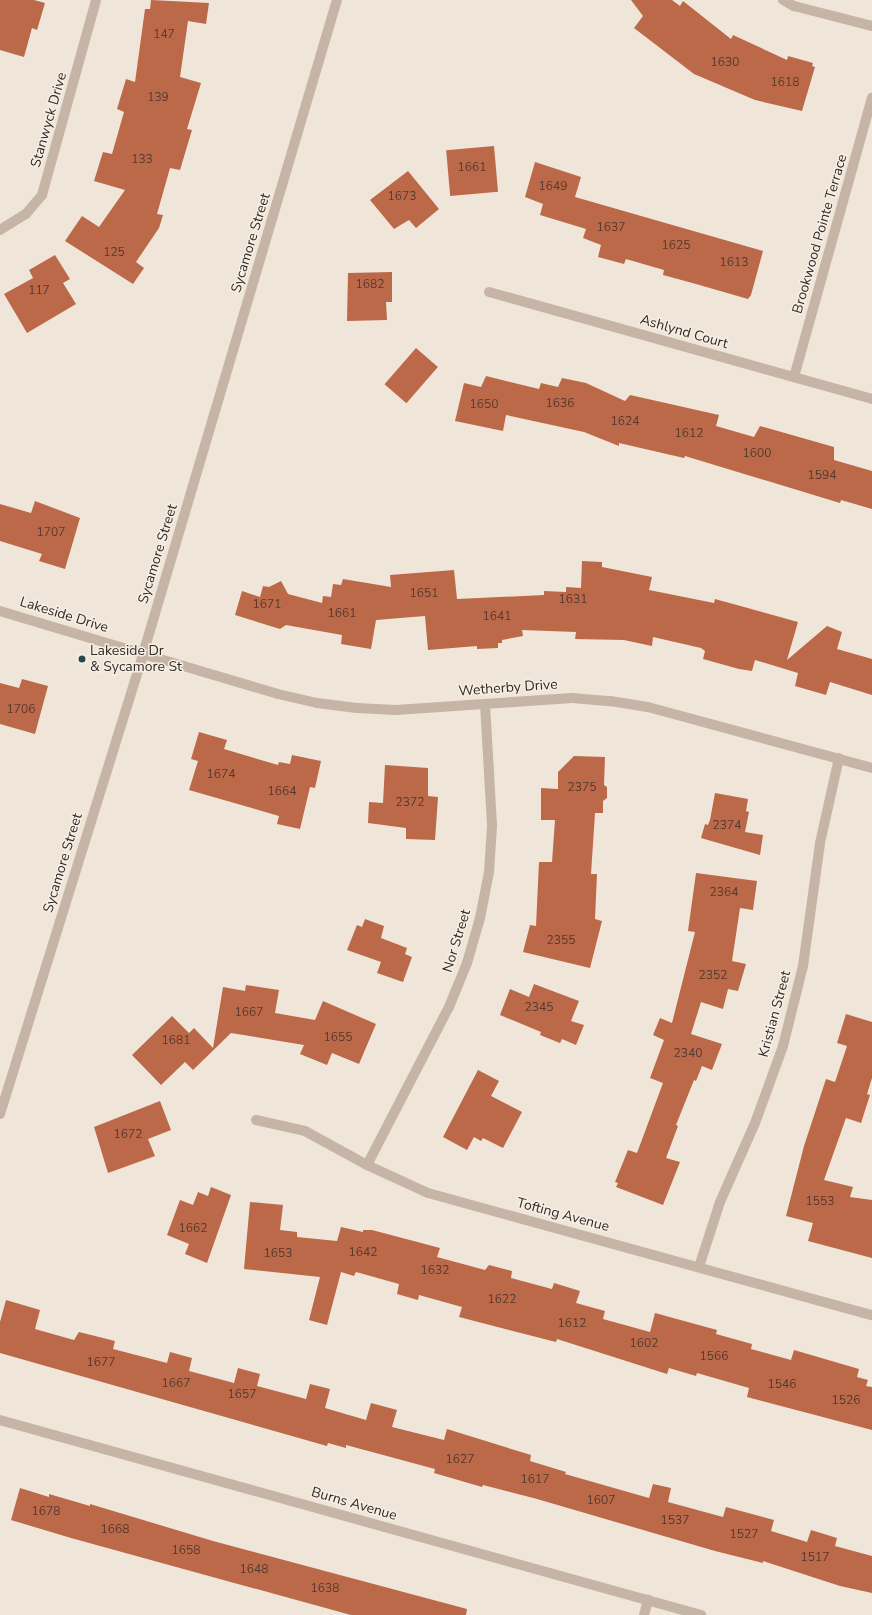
<!DOCTYPE html>
<html>
<head>
<meta charset="utf-8">
<style>
	body { margin:0 }
	#map { position:relative; width:872px; height:1615px; overflow:hidden; background:#efe5d9; font-family:"Nunito Sans",sans-serif }
	div>[style] { position:absolute }
	[style*='--x'] { left:calc(var(--x)*1px); top:calc(var(--y)*1px); width:calc(var(--w)*1px); rotate:calc(var(--a)*1deg) }
	.building>* { inset:0; background:#bc6949; transform-origin:0 0 }
	.minor>* { height:10px; margin:-5px; padding:0 5px; transform-origin:5px; border-radius:5px; background:#c6b5a6 }
	.tertiary>* { height:10px; margin:-5px; padding:0 5px; transform-origin:5px; border-radius:5px; background:#c6b5a6 }
	.dots>* { width:11px; height:11px; translate:-50% -50%; box-sizing:border-box; border:2px solid #f7efe4; border-radius:50% }
	span { translate:-50% -50%; white-space:nowrap; text-align:center; line-height:1.15; -webkit-text-stroke:3px #f7efe4; paint-order:stroke }
	.number-label { font-size:12px; color:#543a2f }
	.number-label span { -webkit-text-stroke-width:0 }
	.street-label { font-size:14px; color:#322a26 }
	.poi-label { font-size:14px; color:#322a26 }
	.left { translate:0 -50%; text-align:left }
</style>
</head>
<body>
<div id="map">
	<div class="building">
		<i style="clip-path:polygon(0 0,34px 0,45px 3px,37px 30px,32px 28px,24px 57px,0 50px)"></i>
		<i style="clip-path:polygon(151px 0,209px 3px,206px 24px,188px 21px,180px 77px,201px 83px,187px 129px,192px 130px,180px 170px,170px 168px,157px 214px,163px 215px,159px 228px,136px 262px,144px 268px,133px 284px,65px 241px,82px 216px,99px 227px,125px 190px,94px 181px,103px 152px,112px 154px,124px 112px,117px 109px,126px 79px,135px 82px,145px 9px,150px 9px)"></i>
		<i style="clip-path:polygon(631px 0,672px 0,680px 6px,683px 1px,731px 39px,733px 35px,787px 60px,788px 56px,813px 63px,812px 66px,815px 67px,802px 111px,755px 100px,694px 74px,634px 28px,643px 16px)"></i>
		<i style="left:494px;top:146px;width:46px;height:48px;rotate:85deg"></i>
		<i style="clip-path:polygon(535px 162px,581px 177px,575px 197px,763px 251px,751px 295px,748px 299px,696px 284px,663px 275px,664px 270px,626px 259px,624px 264px,598px 257px,601px 245px,583px 238px,586px 229px,540px 215px,543px 204px,525px 197px)"></i>
		<i style="clip-path:polygon(408px 171px,439px 209px,416px 228px,409px 220px,394px 229px,370px 200px)"></i>
		<i style="clip-path:polygon(55px 255px,70px 279px,63px 283px,76px 304px,27px 333px,4px 294px,33px 278px,29px 270px)"></i>
		<i style="clip-path:polygon(392px 272px,392px 302px,386px 302px,387px 320px,347px 321px,348px 273px)"></i>
		<i style="left:416px;top:348px;width:29px;height:48px;rotate:41deg"></i>
		<i style="clip-path:polygon(486px 376px,539px 389px,541px 383px,558px 387px,562px 378px,586px 383px,625px 401px,630px 395px,719px 415px,716px 426px,754px 437px,760px 426px,834px 447px,834px 460px,872px 471px,872px 509px,841px 500px,840px 503px,685px 456px,684px 458px,619px 443px,619px 446px,584px 432px,506px 415px,503px 431px,455px 421px,464px 383px,481px 387px)"></i>
		<i style="clip-path:polygon(35px 501px,80px 518px,65px 569px,39px 561px,42px 554px,0 541px,0 504px,31px 513px)"></i>
		<i style="clip-path:polygon(582px 561px,602px 562px,602px 567px,652px 577px,649px 590px,714px 603px,715px 599px,798px 622px,787px 660px,827px 626px,842px 632px,837px 649px,872px 659px,872px 695px,830px 682px,826px 695px,795px 686px,798px 673px,755px 660px,752px 671px,739px 669px,703px 659px,705px 651px,701px 648px,653px 637px,652px 646px,624px 640px,575px 639px,576px 632px,522px 630px,523px 636px,502px 640px,502px 643px,498px 643px,498px 648px,477px 649px,477px 646px,428px 650px,425px 616px,376px 620px,371px 649px,341px 644px,342px 635px,286px 625px,280px 629px,235px 615px,242px 591px,260px 597px,263px 586px,269px 587px,281px 581px,288px 594px,322px 603px,323px 596px,331px 597px,333px 584px,341px 585px,343px 579px,391px 587px,390px 575px,454px 570px,457px 599px,544px 595px,544px 591px,566px 592px,566px 587px,581px 588px)"></i>
		<i style="clip-path:polygon(22px 679px,48px 686px,35px 734px,0 724px,0 683px,19px 688px)"></i>
		<i style="clip-path:polygon(199px 732px,227px 740px,224px 749px,278px 765px,279px 762px,290px 764px,292px 755px,321px 761px,315px 788px,310px 787px,300px 829px,277px 824px,279px 816px,189px 790px,198px 761px,191px 759px)"></i>
		<i style="clip-path:polygon(574px 756px,605px 757px,604px 785px,607px 787px,607px 798px,603px 801px,603px 813px,595px 813px,591px 874px,597px 874px,595px 919px,602px 921px,590px 968px,523px 952px,530px 925px,536px 926px,539px 862px,552px 862px,555px 820px,541px 820px,541px 788px,558px 789px,558px 772px)"></i>
		<i style="clip-path:polygon(385px 765px,428px 768px,428px 796px,438px 797px,435px 840px,406px 839px,406px 828px,368px 823px,369px 802px,383px 803px)"></i>
		<i style="clip-path:polygon(715px 793px,748px 799px,746px 811px,749px 812px,745px 832px,763px 835px,760px 855px,701px 838px,705px 824px,708px 825px,710px 820px)"></i>
		<i style="clip-path:polygon(696px 873px,757px 881px,753px 910px,740px 908px,732px 961px,746px 964px,738px 991px,728px 989px,723px 1009px,701px 1002px,691px 1034px,722px 1044px,712px 1070px,702px 1066px,696px 1081px,694px 1080px,676px 1125px,678px 1126px,666px 1158px,680px 1162px,663px 1205px,616px 1187px,618px 1183px,615px 1182px,628px 1150px,637px 1153px,663px 1083px,650px 1078px,664px 1040px,653px 1035px,660px 1018px,672px 1023px,695px 932px,688px 931px)"></i>
		<i style="clip-path:polygon(365px 919px,384px 926px,381px 938px,407px 948px,405px 954px,412px 957px,403px 982px,377px 973px,381px 962px,347px 950px,357px 925px,362px 927px)"></i>
		<i style="clip-path:polygon(534px 984px,579px 1001px,571px 1021px,584px 1025px,576px 1045px,562px 1039px,560px 1043px,540px 1035px,541px 1032px,500px 1015px,510px 989px,529px 997px)"></i>
		<i style="clip-path:polygon(246px 985px,279px 990px,275px 1013px,315px 1020px,323px 1001px,376px 1024px,359px 1064px,332px 1053px,327px 1065px,300px 1054px,304px 1045px,231px 1033px,193px 1070px,185px 1062px,161px 1085px,132px 1055px,172px 1016px,189px 1033px,194px 1028px,213px 1048px,223px 987px,245px 991px)"></i>
		<i style="clip-path:polygon(846px 1014px,872px 1022px,872px 1078px,867px 1094px,870px 1095px,861px 1123px,846px 1118px,824px 1180px,853px 1187px,850px 1197px,872px 1200px,872px 1258px,808px 1241px,813px 1223px,786px 1216px,804px 1146px,826px 1079px,835px 1082px,847px 1046px,837px 1043px)"></i>
		<i style="clip-path:polygon(478px 1070px,499px 1081px,491px 1096px,522px 1112px,503px 1148px,483px 1138px,481px 1141px,474px 1137px,467px 1150px,443px 1137px)"></i>
		<i style="clip-path:polygon(160px 1101px,171px 1130px,148px 1139px,155px 1156px,108px 1173px,94px 1127px)"></i>
		<i style="clip-path:polygon(211px 1187px,231px 1195px,207px 1263px,185px 1254px,189px 1244px,167px 1235px,180px 1200px,193px 1205px,198px 1192px,208px 1196px)"></i>
		<i style="clip-path:polygon(250px 1202px,283px 1205px,280px 1230px,297px 1232px,297px 1237px,337px 1241px,341px 1227px,363px 1232px,363px 1230px,372px 1230px,440px 1248px,437px 1257px,485px 1270px,489px 1265px,512px 1271px,511px 1278px,552px 1289px,554px 1283px,580px 1291px,576px 1303px,605px 1311px,603px 1319px,650px 1332px,655px 1313px,717px 1330px,716px 1334px,752px 1344px,751px 1349px,791px 1360px,794px 1350px,859px 1369px,857px 1377px,868px 1380px,866px 1386px,872px 1387px,872px 1430px,747px 1397px,749px 1388px,697px 1373px,696px 1376px,669px 1368px,667px 1374px,557px 1339px,556px 1342px,459px 1317px,462px 1307px,419px 1295px,418px 1300px,397px 1294px,399px 1284px,356px 1272px,354px 1276px,341px 1272px,327px 1325px,309px 1320px,320px 1277px,244px 1269px)"></i>
		<i style="clip-path:polygon(6px 1300px,40px 1310px,35px 1329px,74px 1340px,79px 1332px,115px 1341px,113px 1349px,167px 1363px,170px 1352px,192px 1358px,189px 1371px,234px 1383px,238px 1368px,260px 1374px,257px 1386px,306px 1399px,310px 1384px,330px 1389px,325px 1408px,366px 1420px,371px 1403px,397px 1410px,392px 1427px,444px 1440px,447px 1429px,531px 1455px,530px 1461px,566px 1472px,565px 1474px,649px 1498px,653px 1484px,671px 1488px,668px 1502px,723px 1517px,726px 1507px,774px 1520px,771px 1531px,807px 1542px,811px 1530px,837px 1538px,835px 1546px,872px 1556px,872px 1593px,840px 1586px,763px 1561px,763px 1563px,715px 1551px,537px 1499px,483px 1485px,482px 1487px,434px 1473px,435px 1469px,346px 1445px,346px 1448px,328px 1443px,327px 1446px,0 1353px,0 1322px)"></i>
		<i style="clip-path:polygon(20px 1488px,49px 1497px,49px 1494px,90px 1506px,90px 1504px,213px 1541px,467px 1609px,466px 1615px,351px 1615px,71px 1538px,11px 1520px)"></i>
	</div>
	<div class="minor">
		<i style="--x:783;--y:0;--w:13;--a:29"></i>
		<i style="--x:794;--y:6;--w:81;--a:14.4"></i>
		<i style="--x:0;--y:230;--w:31;--a:-32"></i>
		<i style="--x:26;--y:214;--w:25;--a:-50"></i>
		<i style="--x:42;--y:195;--w:202;--a:-74.5"></i>
		<i style="--x:489;--y:292;--w:398;--a:15.6"></i>
		<i style="--x:794;--y:377;--w:290;--a:-74.4"></i>
		<i style="--x:143;--y:654;--w:141;--a:16.5"></i>
		<i style="--x:278;--y:694;--w:40;--a:13"></i>
		<i style="--x:317;--y:703;--w:40;--a:7.1"></i>
		<i style="--x:357;--y:708;--w:39;--a:3"></i>
		<i style="--x:396;--y:710;--w:176;--a:-3.9"></i>
		<i style="--x:572;--y:698;--w:38;--a:5"></i>
		<i style="--x:610;--y:701;--w:38;--a:9"></i>
		<i style="--x:648;--y:707;--w:232;--a:15.2"></i>
		<i style="--x:256;--y:1120;--w:50;--a:12.7"></i>
		<i style="--x:305;--y:1131;--w:71;--a:28.7"></i>
		<i style="--x:367;--y:1165;--w:67;--a:24.7"></i>
		<i style="--x:428;--y:1193;--w:460;--a:15.4"></i>
		<i style="--x:367;--y:1165;--w:178;--a:-62.6"></i>
		<i style="--x:449;--y:1007;--w:48;--a:-67.8"></i>
		<i style="--x:467;--y:963;--w:47;--a:-73.9"></i>
		<i style="--x:480;--y:918;--w:47;--a:-78.9"></i>
		<i style="--x:489;--y:872;--w:47;--a:-86.3"></i>
		<i style="--x:492;--y:825;--w:121;--a:-93.3"></i>
		<i style="--x:699;--y:1267;--w:68;--a:-72.1"></i>
		<i style="--x:720;--y:1202;--w:86;--a:-66.1"></i>
		<i style="--x:755;--y:1123;--w:82;--a:-70"></i>
		<i style="--x:783;--y:1046;--w:82;--a:-76"></i>
		<i style="--x:803;--y:966;--w:124;--a:-82.1"></i>
		<i style="--x:820;--y:843;--w:87;--a:-77.4"></i>
		<i style="--x:0;--y:1420;--w:728;--a:15.55"></i>
		<i style="--x:644;--y:1615;--w:16;--a:-75"></i>
	</div>
	<div class="tertiary">
		<i style="--x:0;--y:611;--w:149;--a:16.7"></i>
		<i style="--x:0;--y:1114;--w:482;--a:-72.7"></i>
		<i style="--x:143;--y:654;--w:682;--a:-73.48"></i>
	</div>
	<div class="dots">
		<i style="left:82px;top:659px;background:#1f4b50"></i>
	</div>
	<div class="number-label">
		<span style="left:164px;top:35px">147</span>
		<span style="left:725px;top:63px">1630</span>
		<span style="left:785px;top:83px">1618</span>
		<span style="left:158px;top:98px">139</span>
		<span style="left:142px;top:160px">133</span>
		<span style="left:472px;top:168px">1661</span>
		<span style="left:553px;top:187px">1649</span>
		<span style="left:402px;top:197px">1673</span>
		<span style="left:611px;top:228px">1637</span>
		<span style="left:676px;top:246px">1625</span>
		<span style="left:114px;top:253px">125</span>
		<span style="left:734px;top:263px">1613</span>
		<span style="left:370px;top:285px">1682</span>
		<span style="left:39px;top:291px">117</span>
		<span style="left:560px;top:404px">1636</span>
		<span style="left:484px;top:405px">1650</span>
		<span style="left:625px;top:422px">1624</span>
		<span style="left:689px;top:434px">1612</span>
		<span style="left:757px;top:454px">1600</span>
		<span style="left:822px;top:476px">1594</span>
		<span style="left:51px;top:533px">1707</span>
		<span style="left:424px;top:594px">1651</span>
		<span style="left:573px;top:600px">1631</span>
		<span style="left:267px;top:605px">1671</span>
		<span style="left:342px;top:614px">1661</span>
		<span style="left:497px;top:617px">1641</span>
		<span style="left:21px;top:710px">1706</span>
		<span style="left:221px;top:775px">1674</span>
		<span style="left:582px;top:788px">2375</span>
		<span style="left:282px;top:792px">1664</span>
		<span style="left:410px;top:803px">2372</span>
		<span style="left:727px;top:826px">2374</span>
		<span style="left:724px;top:893px">2364</span>
		<span style="left:561px;top:941px">2355</span>
		<span style="left:713px;top:976px">2352</span>
		<span style="left:539px;top:1008px">2345</span>
		<span style="left:249px;top:1013px">1667</span>
		<span style="left:338px;top:1038px">1655</span>
		<span style="left:176px;top:1041px">1681</span>
		<span style="left:688px;top:1054px">2340</span>
		<span style="left:128px;top:1135px">1672</span>
		<span style="left:820px;top:1202px">1553</span>
		<span style="left:193px;top:1229px">1662</span>
		<span style="left:363px;top:1253px">1642</span>
		<span style="left:278px;top:1254px">1653</span>
		<span style="left:435px;top:1271px">1632</span>
		<span style="left:502px;top:1300px">1622</span>
		<span style="left:572px;top:1324px">1612</span>
		<span style="left:644px;top:1344px">1602</span>
		<span style="left:714px;top:1357px">1566</span>
		<span style="left:101px;top:1363px">1677</span>
		<span style="left:176px;top:1384px">1667</span>
		<span style="left:782px;top:1385px">1546</span>
		<span style="left:242px;top:1395px">1657</span>
		<span style="left:846px;top:1401px">1526</span>
		<span style="left:460px;top:1460px">1627</span>
		<span style="left:535px;top:1480px">1617</span>
		<span style="left:601px;top:1501px">1607</span>
		<span style="left:46px;top:1512px">1678</span>
		<span style="left:675px;top:1521px">1537</span>
		<span style="left:115px;top:1530px">1668</span>
		<span style="left:744px;top:1535px">1527</span>
		<span style="left:186px;top:1551px">1658</span>
		<span style="left:815px;top:1558px">1517</span>
		<span style="left:254px;top:1570px">1648</span>
		<span style="left:325px;top:1589px">1638</span>
	</div>
	<div class="street-label">
		<span style="left:49px;top:120px;rotate:-74deg">Stanwyck Drive</span>
		<span style="left:820px;top:234px;rotate:-74deg">Brookwood Pointe Terrace</span>
		<span style="left:251px;top:243px;rotate:-73deg">Sycamore Street</span>
		<span style="left:684px;top:332px;rotate:16deg">Ashlynd Court</span>
		<span style="left:158px;top:554px;rotate:-73deg">Sycamore Street</span>
		<span style="left:64px;top:615px;rotate:17deg">Lakeside Drive</span>
		<span style="left:508px;top:688px;rotate:-4deg">Wetherby Drive</span>
		<span style="left:63px;top:863px;rotate:-73deg">Sycamore Street</span>
		<span style="left:457px;top:941px;rotate:-73deg">Nor Street</span>
		<span style="left:775px;top:1014px;rotate:-75deg">Kristian Street</span>
		<span style="left:563px;top:1215px;rotate:15deg">Tofting Avenue</span>
		<span style="left:354px;top:1504px;rotate:16deg">Burns Avenue</span>
	</div>
	<div class="poi-label">
		<span class="left" style="left:90px;top:659px">Lakeside Dr<br>&amp; Sycamore St</span>
	</div>
</div>
</body>
</html>
